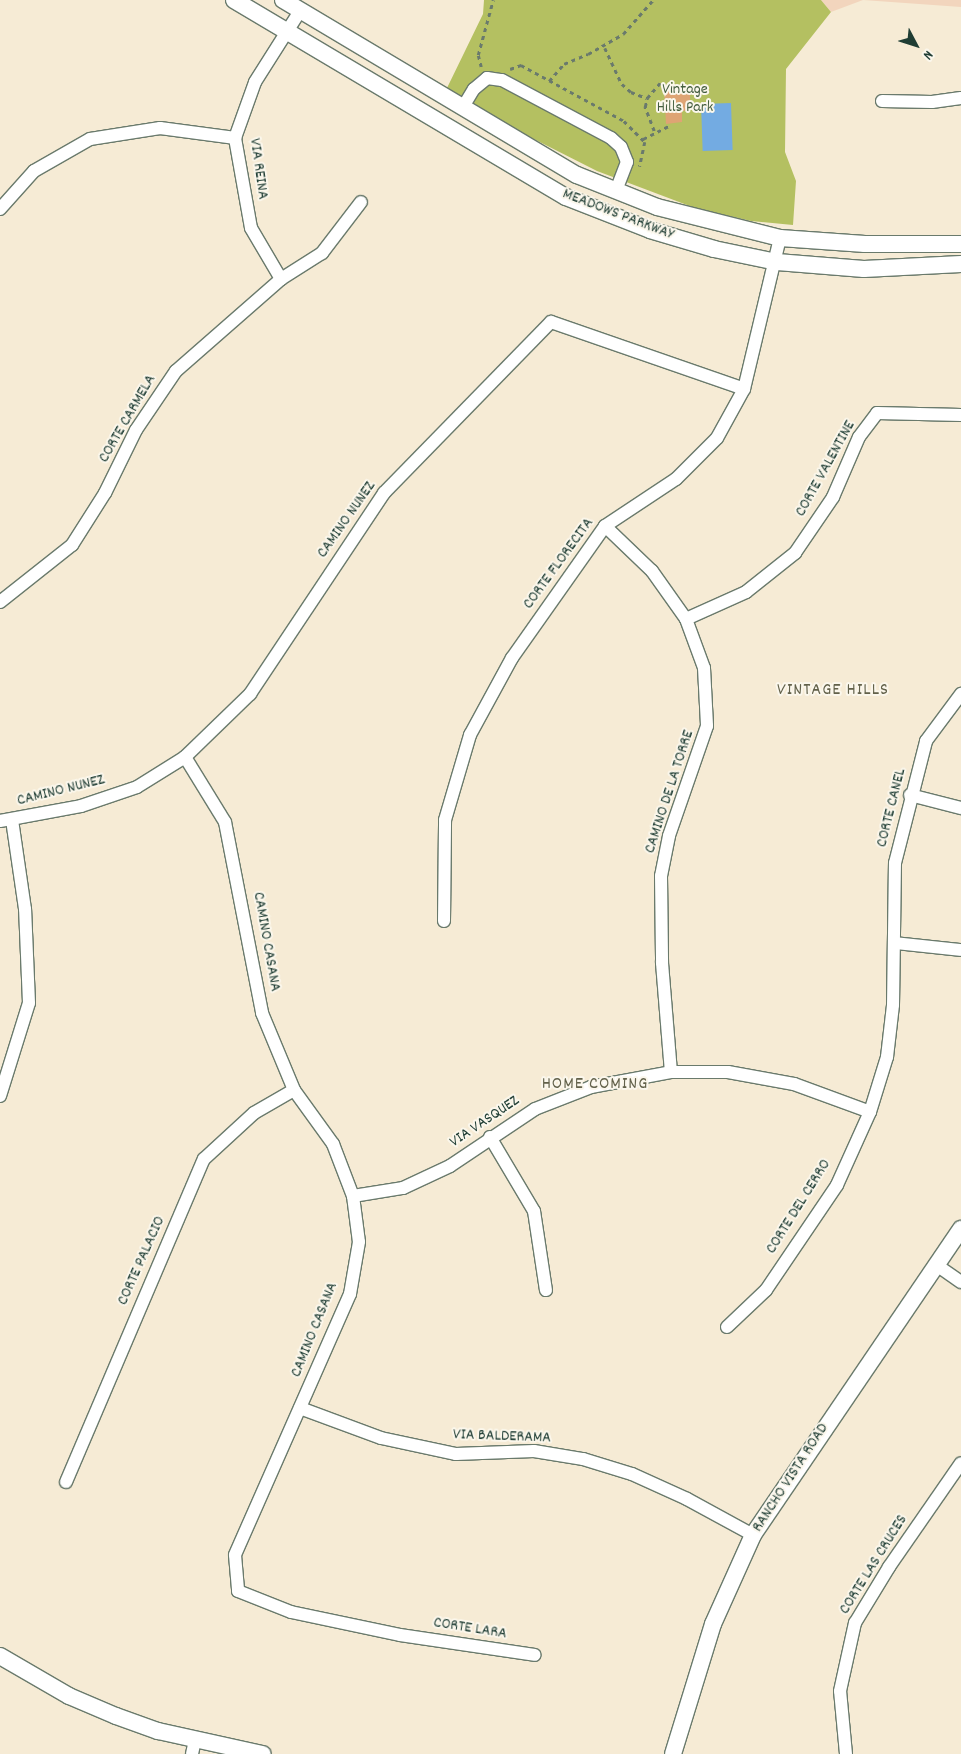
<!DOCTYPE html>
<html>
<head>
<meta charset="utf-8">
<style>
	body { margin:0 }
	#map { position:relative; width:961px; height:1754px; overflow:hidden; background:#f6ebd5; font-family:Dekko,sans-serif }
	div>[style] { position:absolute }
	[style*='--x'] { left:calc(var(--x)*1px); top:calc(var(--y)*1px); width:calc(var(--w)*1px); rotate:calc(var(--a)*1deg) }
	.built>* { inset:0; background:#f2d5bd }
	.green>* { inset:0; background:#b4c061 }
	.water>* { inset:0; background:#73abe2; transform-origin:0 0 }
	.building>* { inset:0; background:#dea474 }
	.path>* { height:2.5px; margin-top:-1.25px; transform-origin:0; background:repeating-linear-gradient(90deg,#6a7a6c 0 4px,transparent 0 8px) }
	.roads { filter:drop-shadow(1px 0 #6a7a6c) drop-shadow(-1px 0 #6a7a6c) drop-shadow(0 1px #6a7a6c) drop-shadow(0 -1px #6a7a6c) }
	.minor>* { height:12px; margin:-6px; padding:0 6px; transform-origin:6px; border-radius:6px; background:#fff }
	.major>* { height:16px; margin:-8px; padding:0 8px; transform-origin:8px; border-radius:8px; background:#fff }
	span { translate:-50% -50%; white-space:nowrap; text-align:center; line-height:1.15; -webkit-text-stroke:4px #fbf7ec; paint-order:stroke }
	.park-label { font-size:16px; color:#445e3f }
	.street-label { font-size:16px; color:#1f3d34 }
	.neighbourhood-label { font-size:18px; color:#62614a; letter-spacing:1px }
	.north { position:absolute; left:891px; top:20px; width:50px; height:50px; -webkit-text-stroke:4px #fbf7ec; paint-order:stroke; rotate:130deg; font-size:14px; font-weight:700; line-height:20px; text-align:center; color:#1f3d34 }
	.north::after { content:''; display:block; margin:auto; width:18px; height:22px; background:#1f3d34; clip-path:polygon(50% 0,100% 100%,50% 72%,0 100%) }
</style>
</head>
<body>
<div id="map">
	<div class="built">
		<i style="clip-path:polygon(821px 0,961px 0,961px 7px,863px 0,831px 12px)"></i>
	</div>
	<div class="green">
		<i style="clip-path:polygon(484px 0,821px 0,831px 12px,786px 69px,785px 152px,796px 181px,793px 225px,751px 221px,695px 208px,597px 171px,512px 128px,447px 88px,483px 14px)"></i>
	</div>
	<div class="water">
		<i style="left:731px;top:103px;width:47px;height:30px;rotate:88deg"></i>
	</div>
	<div class="building">
		<i style="clip-path:polygon(690px 86px,690px 110px,682px 111px,682px 122px,666px 124px,664px 87px)"></i>
	</div>
	<div class="path">
		<i style="--x:605;--y:48;--w:40;--a:65"></i>
		<i style="--x:622;--y:84;--w:12;--a:42"></i>
		<i style="--x:631;--y:92;--w:17;--a:21"></i>
		<i style="--x:481;--y:67;--w:12;--a:-104"></i>
		<i style="--x:478;--y:55;--w:57;--a:-74.7"></i>
		<i style="--x:510;--y:69;--w:12;--a:-20"></i>
		<i style="--x:521;--y:65;--w:117;--a:28.5"></i>
		<i style="--x:624;--y:121;--w:30;--a:45"></i>
		<i style="--x:645;--y:142;--w:25;--a:102"></i>
		<i style="--x:549;--y:81;--w:23;--a:-49"></i>
		<i style="--x:564;--y:64;--w:26;--a:-23"></i>
		<i style="--x:588;--y:54;--w:40;--a:-29.7"></i>
		<i style="--x:623;--y:34;--w:45;--a:-48.6"></i>
		<i style="--x:654;--y:131;--w:26;--a:-111"></i>
		<i style="--x:645;--y:107;--w:9;--a:-77"></i>
		<i style="--x:647;--y:98;--w:20;--a:-49"></i>
		<i style="--x:643;--y:139;--w:29;--a:-27"></i>
	</div>
	<div class="roads">
		<div class="minor">
			<i style="--x:882;--y:101;--w:50;--a:1.1"></i>
			<i style="--x:932;--y:102;--w:29;--a:-8"></i>
			<i style="--x:463;--y:107;--w:21;--a:-59"></i>
			<i style="--x:474;--y:89;--w:17;--a:-40"></i>
			<i style="--x:487;--y:78;--w:15;--a:8"></i>
			<i style="--x:502;--y:80;--w:123;--a:28"></i>
			<i style="--x:611;--y:138;--w:13;--a:42"></i>
			<i style="--x:621;--y:147;--w:16;--a:68"></i>
			<i style="--x:627;--y:162;--w:31;--a:111"></i>
			<i style="--x:0;--y:209;--w:51;--a:-48.2"></i>
			<i style="--x:34;--y:171;--w:64;--a:-29.7"></i>
			<i style="--x:90;--y:139;--w:71;--a:-8.9"></i>
			<i style="--x:160;--y:128;--w:76;--a:7.6"></i>
			<i style="--x:281;--y:279;--w:59;--a:-120.5"></i>
			<i style="--x:251;--y:228;--w:91;--a:-100.1"></i>
			<i style="--x:235;--y:138;--w:59;--a:-70.3"></i>
			<i style="--x:255;--y:82;--w:84;--a:-57.6"></i>
			<i style="--x:605;--y:526;--w:65;--a:43.8"></i>
			<i style="--x:652;--y:571;--w:59;--a:54.7"></i>
			<i style="--x:686;--y:619;--w:52;--a:69.8"></i>
			<i style="--x:704;--y:668;--w:58;--a:87"></i>
			<i style="--x:707;--y:726;--w:116;--a:109.1"></i>
			<i style="--x:669;--y:836;--w:41;--a:101.3"></i>
			<i style="--x:661;--y:876;--w:87;--a:89.3"></i>
			<i style="--x:662;--y:963;--w:109;--a:85.3"></i>
			<i style="--x:0;--y:602;--w:92;--a:-38.4"></i>
			<i style="--x:72;--y:545;--w:62;--a:-57.6"></i>
			<i style="--x:105;--y:493;--w:70;--a:-63.8"></i>
			<i style="--x:136;--y:430;--w:71;--a:-55.9"></i>
			<i style="--x:176;--y:371;--w:140;--a:-41.2"></i>
			<i style="--x:281;--y:279;--w:49;--a:-32.4"></i>
			<i style="--x:322;--y:253;--w:64;--a:-52.6"></i>
			<i style="--x:686;--y:619;--w:66;--a:-24.2"></i>
			<i style="--x:746;--y:592;--w:63;--a:-38.5"></i>
			<i style="--x:795;--y:553;--w:68;--a:-55.8"></i>
			<i style="--x:833;--y:497;--w:65;--a:-66.6"></i>
			<i style="--x:859;--y:437;--w:30;--a:-53"></i>
			<i style="--x:877;--y:413;--w:84;--a:1.4"></i>
			<i style="--x:185;--y:757;--w:76;--a:58.4"></i>
			<i style="--x:225;--y:822;--w:195;--a:79"></i>
			<i style="--x:262;--y:1013;--w:83;--a:67.4"></i>
			<i style="--x:294;--y:1090;--w:67;--a:54.2"></i>
			<i style="--x:333;--y:1144;--w:56;--a:69"></i>
			<i style="--x:353;--y:1196;--w:46;--a:82.6"></i>
			<i style="--x:359;--y:1242;--w:53;--a:99.8"></i>
			<i style="--x:350;--y:1294;--w:285;--a:113.8"></i>
			<i style="--x:235;--y:1555;--w:36;--a:85"></i>
			<i style="--x:238;--y:1591;--w:57;--a:21.6"></i>
			<i style="--x:291;--y:1612;--w:111;--a:11.9"></i>
			<i style="--x:400;--y:1635;--w:136;--a:8.4"></i>
			<i style="--x:910;--y:795;--w:53;--a:14.3"></i>
			<i style="--x:0;--y:821;--w:82;--a:-10.5"></i>
			<i style="--x:81;--y:806;--w:59;--a:-18.7"></i>
			<i style="--x:137;--y:787;--w:57;--a:-32"></i>
			<i style="--x:185;--y:757;--w:91;--a:-44.1"></i>
			<i style="--x:250;--y:694;--w:242;--a:-56.3"></i>
			<i style="--x:384;--y:493;--w:239;--a:-45.7"></i>
			<i style="--x:551;--y:322;--w:204;--a:19.1"></i>
			<i style="--x:444;--y:921;--w:101;--a:-89.4"></i>
			<i style="--x:445;--y:820;--w:89;--a:-73.6"></i>
			<i style="--x:470;--y:735;--w:88;--a:-61.4"></i>
			<i style="--x:512;--y:658;--w:161;--a:-54.8"></i>
			<i style="--x:605;--y:526;--w:85;--a:-33.5"></i>
			<i style="--x:676;--y:479;--w:58;--a:-45"></i>
			<i style="--x:717;--y:438;--w:56;--a:-61.1"></i>
			<i style="--x:744;--y:389;--w:155;--a:-76.6"></i>
			<i style="--x:895;--y:943;--w:66;--a:6.1"></i>
			<i style="--x:0;--y:1096;--w:97;--a:-72.7"></i>
			<i style="--x:29;--y:1003;--w:94;--a:-92.4"></i>
			<i style="--x:25;--y:909;--w:90;--a:-98.3"></i>
			<i style="--x:490;--y:1137;--w:86;--a:59.3"></i>
			<i style="--x:534;--y:1211;--w:80;--a:81.4"></i>
			<i style="--x:353;--y:1196;--w:51;--a:-9.1"></i>
			<i style="--x:403;--y:1188;--w:52;--a:-25.1"></i>
			<i style="--x:450;--y:1166;--w:102;--a:-33.8"></i>
			<i style="--x:535;--y:1109;--w:60;--a:-21.4"></i>
			<i style="--x:591;--y:1087;--w:81;--a:-10.6"></i>
			<i style="--x:671;--y:1072;--w:57;--a:0"></i>
			<i style="--x:728;--y:1072;--w:67;--a:10.3"></i>
			<i style="--x:794;--y:1084;--w:81;--a:20.2"></i>
			<i style="--x:938;--y:1266;--w:28;--a:35"></i>
			<i style="--x:727;--y:1327;--w:54;--a:-43.5"></i>
			<i style="--x:766;--y:1290;--w:127;--a:-55.9"></i>
			<i style="--x:837;--y:1185;--w:80;--a:-65.7"></i>
			<i style="--x:870;--y:1112;--w:58;--a:-72.8"></i>
			<i style="--x:887;--y:1057;--w:52;--a:-83.4"></i>
			<i style="--x:893;--y:1005;--w:142;--a:-89.2"></i>
			<i style="--x:895;--y:863;--w:126;--a:-75.7"></i>
			<i style="--x:926;--y:741;--w:59;--a:-53.3"></i>
			<i style="--x:300;--y:1408;--w:86;--a:20.3"></i>
			<i style="--x:381;--y:1438;--w:77;--a:12"></i>
			<i style="--x:456;--y:1454;--w:78;--a:-2.2"></i>
			<i style="--x:534;--y:1451;--w:50;--a:9.3"></i>
			<i style="--x:583;--y:1459;--w:51;--a:17"></i>
			<i style="--x:632;--y:1474;--w:60;--a:24.4"></i>
			<i style="--x:687;--y:1499;--w:75;--a:28.6"></i>
			<i style="--x:66;--y:1482;--w:351;--a:-66.9"></i>
			<i style="--x:204;--y:1159;--w:68;--a:-42.6"></i>
			<i style="--x:254;--y:1113;--w:46;--a:-29.9"></i>
			<i style="--x:192;--y:1754;--w:14;--a:-78"></i>
			<i style="--x:846;--y:1754;--w:63;--a:-95.4"></i>
			<i style="--x:840;--y:1691;--w:70;--a:-77.6"></i>
			<i style="--x:855;--y:1623;--w:66;--a:-58.7"></i>
			<i style="--x:889;--y:1567;--w:126;--a:-55.3"></i>
		</div>
		<div class="major">
			<i style="--x:234;--y:0;--w:386;--a:30.7"></i>
			<i style="--x:566;--y:197;--w:90;--a:21.4"></i>
			<i style="--x:650;--y:230;--w:67;--a:16.5"></i>
			<i style="--x:714;--y:249;--w:64;--a:11.7"></i>
			<i style="--x:777;--y:262;--w:87;--a:4.6"></i>
			<i style="--x:864;--y:269;--w:97;--a:-3"></i>
			<i style="--x:283;--y:0;--w:342;--a:30.8"></i>
			<i style="--x:577;--y:175;--w:86;--a:21.8"></i>
			<i style="--x:657;--y:207;--w:127;--a:14.1"></i>
			<i style="--x:780;--y:238;--w:85;--a:4"></i>
			<i style="--x:865;--y:244;--w:96;--a:0"></i>
			<i style="--x:0;--y:1656;--w:80;--a:30.1"></i>
			<i style="--x:69;--y:1696;--w:51;--a:23.1"></i>
			<i style="--x:116;--y:1716;--w:45;--a:19.7"></i>
			<i style="--x:158;--y:1731;--w:107;--a:12.4"></i>
			<i style="--x:673;--y:1754;--w:136;--a:-72.9"></i>
			<i style="--x:713;--y:1624;--w:98;--a:-65.8"></i>
			<i style="--x:753;--y:1535;--w:370;--a:-55.8"></i>
		</div>
	</div>
	<div class="park-label">
		<span style="left:685px;top:99px">Vintage<br>Hills Park</span>
	</div>
	<div class="street-label">
		<span style="left:258px;top:169px;rotate:82deg">VIA REINA</span>
		<span style="left:618px;top:215px;rotate:21deg">MEADOWS PARKWAY</span>
		<span style="left:128px;top:419px;rotate:-60deg">CORTE CARMELA</span>
		<span style="left:826px;top:469px;rotate:-61deg">CORTE VALENTINE</span>
		<span style="left:347px;top:520px;rotate:-55deg">CAMINO NUNEZ</span>
		<span style="left:559px;top:564px;rotate:-54deg">CORTE FLORECITA</span>
		<span style="left:61px;top:791px;rotate:-14deg">CAMINO NUNEZ</span>
		<span style="left:670px;top:792px;rotate:-72deg">CAMINO DE LA TORRE</span>
		<span style="left:892px;top:808px;rotate:-76deg">CORTE CANEL</span>
		<span style="left:266px;top:942px;rotate:80deg">CAMINO CASANA</span>
		<span style="left:485px;top:1122px;rotate:-34deg">VIA VASQUEZ</span>
		<span style="left:799px;top:1207px;rotate:-58deg">CORTE DEL CERRO</span>
		<span style="left:142px;top:1261px;rotate:-66deg">CORTE PALACIO</span>
		<span style="left:315px;top:1330px;rotate:-68deg">CAMINO CASANA</span>
		<span style="left:502px;top:1437px;rotate:2deg">VIA BALDERAMA</span>
		<span style="left:791px;top:1478px;rotate:-57deg">RANCHO VISTA ROAD</span>
		<span style="left:874px;top:1565px;rotate:-58deg">CORTE LAS CRUCES</span>
		<span style="left:470px;top:1629px;rotate:9deg">CORTE LARA</span>
	</div>
	<div class="neighbourhood-label">
		<span style="left:833px;top:691px">VINTAGE HILLS</span>
		<span style="left:595px;top:1085px">HOME COMING</span>
	</div>
	<div class="north">N</div>
</div>
</body>
</html>
